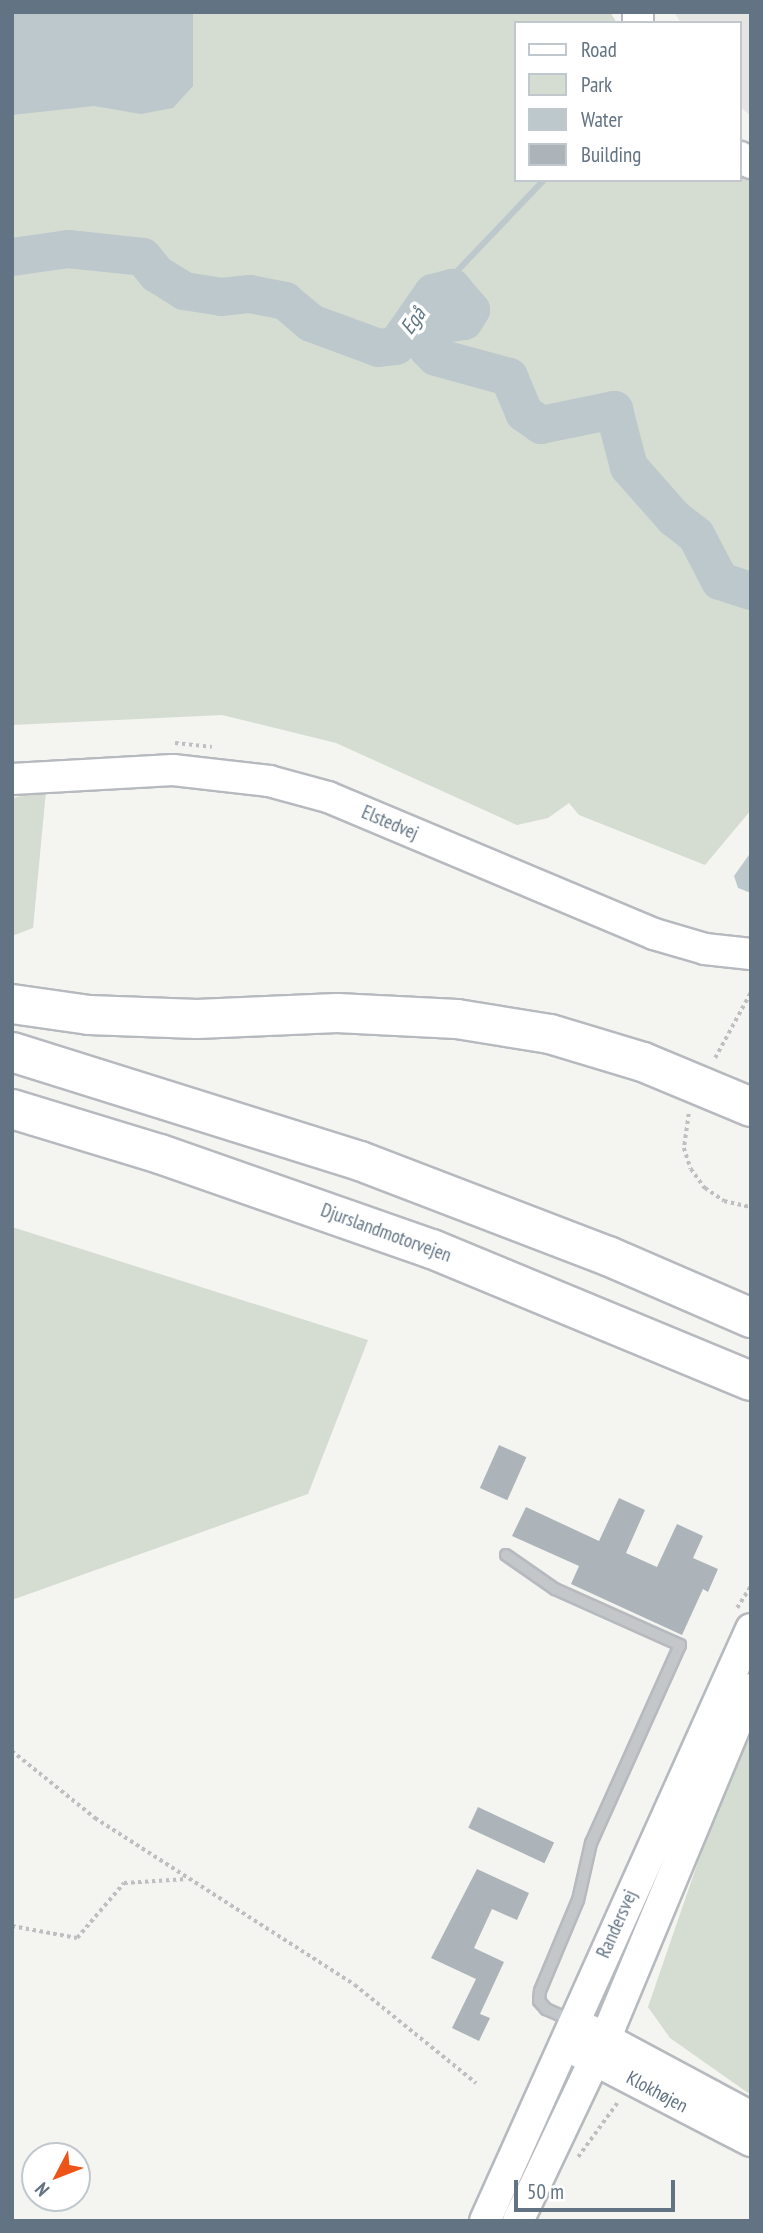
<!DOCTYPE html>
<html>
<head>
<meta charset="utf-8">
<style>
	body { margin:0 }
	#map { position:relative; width:763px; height:2233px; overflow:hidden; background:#f4f5f0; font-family:"PT Sans Narrow",sans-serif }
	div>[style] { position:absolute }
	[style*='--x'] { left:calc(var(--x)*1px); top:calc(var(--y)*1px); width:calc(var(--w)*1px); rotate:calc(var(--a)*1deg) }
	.built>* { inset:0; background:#e5e6e4 }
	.green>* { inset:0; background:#d5dcd1 }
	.water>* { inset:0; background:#bdc8cd }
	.stream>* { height:6px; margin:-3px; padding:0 3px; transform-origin:3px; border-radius:3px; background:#bdc8cd }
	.river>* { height:38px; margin:-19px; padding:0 19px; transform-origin:19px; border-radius:19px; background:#bdc8cd }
	.building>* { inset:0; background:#acb3b9; transform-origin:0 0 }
	.path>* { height:3.5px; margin-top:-1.75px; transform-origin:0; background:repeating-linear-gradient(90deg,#bdbfc1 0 3.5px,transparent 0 7px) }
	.roads { filter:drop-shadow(2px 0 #b6babf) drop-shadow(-2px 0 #b6babf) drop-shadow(0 2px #b6babf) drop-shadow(0 -2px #b6babf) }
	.lane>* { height:10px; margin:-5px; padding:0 5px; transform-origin:5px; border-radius:5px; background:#c4c7ca }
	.secondary>* { height:30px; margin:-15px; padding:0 15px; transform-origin:15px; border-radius:15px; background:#fff }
	.highway>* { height:38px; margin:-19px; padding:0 19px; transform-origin:19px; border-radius:19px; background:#fff }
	span { translate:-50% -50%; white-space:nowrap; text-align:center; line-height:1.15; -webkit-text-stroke:7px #fff; paint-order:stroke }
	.street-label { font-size:19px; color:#627383 }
	.water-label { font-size:21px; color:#5d7580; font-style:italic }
	.frame { position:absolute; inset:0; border:14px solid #627383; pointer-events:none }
	.legend { position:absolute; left:514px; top:21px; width:228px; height:161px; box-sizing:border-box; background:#fff; border:2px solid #c0c7cd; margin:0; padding:9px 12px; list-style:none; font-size:21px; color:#627383 }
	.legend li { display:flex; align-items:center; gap:14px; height:35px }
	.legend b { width:35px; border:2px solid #c0c7cd }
	.north { position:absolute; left:21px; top:2142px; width:70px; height:70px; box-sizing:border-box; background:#fff; border:2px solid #c0c7cd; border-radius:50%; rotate:228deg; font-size:19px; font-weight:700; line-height:28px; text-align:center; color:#627383 }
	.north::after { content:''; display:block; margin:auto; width:24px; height:32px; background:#ec5418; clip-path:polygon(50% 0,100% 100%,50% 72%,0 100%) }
	.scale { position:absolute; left:514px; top:2180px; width:161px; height:32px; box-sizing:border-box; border:4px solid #627383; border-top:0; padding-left:9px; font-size:21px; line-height:24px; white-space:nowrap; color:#627383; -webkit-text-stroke:5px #fff; paint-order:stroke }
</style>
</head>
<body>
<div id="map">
	<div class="built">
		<i style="clip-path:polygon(674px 12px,751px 12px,751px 116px,740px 107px,740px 23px,681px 23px)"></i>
	</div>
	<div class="green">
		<i style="clip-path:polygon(12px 12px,610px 12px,617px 23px,516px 23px,516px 180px,740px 180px,740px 174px,751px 181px,751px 810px,705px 865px,579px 815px,569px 803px,548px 818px,517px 825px,336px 743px,222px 715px,12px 725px)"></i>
		<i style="clip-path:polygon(46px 791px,33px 928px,12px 936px,12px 798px)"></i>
		<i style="clip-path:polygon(12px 1227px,368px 1340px,308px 1494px,12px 1600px)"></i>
		<i style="clip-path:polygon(751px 1708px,751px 2095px,670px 2038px,648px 2007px)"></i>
	</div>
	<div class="water">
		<i style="clip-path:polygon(12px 12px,193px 12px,193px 86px,173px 108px,141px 114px,94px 106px,12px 115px)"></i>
		<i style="clip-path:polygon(751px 852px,751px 893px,738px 888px,734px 876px)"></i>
	</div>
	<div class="stream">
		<i style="--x:441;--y:288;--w:149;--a:-46.4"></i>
	</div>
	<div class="river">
		<i style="--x:12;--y:257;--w:57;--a:-8.1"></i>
		<i style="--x:68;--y:249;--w:75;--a:6.1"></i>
		<i style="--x:143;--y:257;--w:22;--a:51"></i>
		<i style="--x:157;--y:274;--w:32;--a:32"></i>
		<i style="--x:184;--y:291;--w:37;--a:9"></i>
		<i style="--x:221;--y:297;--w:29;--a:-6"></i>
		<i style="--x:250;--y:294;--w:36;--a:11"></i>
		<i style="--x:285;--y:301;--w:34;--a:40"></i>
		<i style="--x:311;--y:323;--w:72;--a:20.2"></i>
		<i style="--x:379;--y:348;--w:17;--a:-7"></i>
		<i style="--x:396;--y:346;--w:65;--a:-55.1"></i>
		<i style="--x:433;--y:293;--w:20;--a:-15"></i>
		<i style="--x:452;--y:288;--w:29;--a:49"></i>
		<i style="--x:471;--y:310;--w:13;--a:122"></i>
		<i style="--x:464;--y:321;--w:30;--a:172"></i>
		<i style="--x:434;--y:325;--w:9;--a:126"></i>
		<i style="--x:429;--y:332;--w:17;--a:93"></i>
		<i style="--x:428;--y:349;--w:11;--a:45"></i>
		<i style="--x:436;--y:357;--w:76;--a:15.3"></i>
		<i style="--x:509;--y:377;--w:39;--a:67"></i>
		<i style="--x:524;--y:413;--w:21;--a:35"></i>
		<i style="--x:541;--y:425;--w:75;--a:-11.6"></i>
		<i style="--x:614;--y:410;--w:59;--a:75.3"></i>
		<i style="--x:629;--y:467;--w:68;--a:48.6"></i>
		<i style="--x:674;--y:518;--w:28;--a:38"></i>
		<i style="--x:696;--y:535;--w:52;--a:62.4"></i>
		<i style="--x:720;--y:581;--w:33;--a:18"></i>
	</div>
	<div class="building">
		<i style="left:499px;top:1445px;width:30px;height:47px;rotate:24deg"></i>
		<i style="clip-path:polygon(619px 1498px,645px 1510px,626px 1553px,657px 1567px,677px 1524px,703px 1536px,693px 1558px,718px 1569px,708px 1592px,703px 1589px,682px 1635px,571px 1584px,579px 1566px,512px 1536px,526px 1507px,599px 1541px)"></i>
		<i style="left:478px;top:1807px;width:84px;height:23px;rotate:25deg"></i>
		<i style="clip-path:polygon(477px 1869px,529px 1893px,517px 1920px,492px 1909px,474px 1948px,504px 1962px,480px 2014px,490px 2018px,479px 2041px,452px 2028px,476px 1979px,431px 1958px)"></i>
	</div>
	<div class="path">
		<i style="--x:175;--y:743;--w:37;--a:6"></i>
		<i style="--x:715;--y:1058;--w:75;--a:-61.4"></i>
		<i style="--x:689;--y:1114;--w:34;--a:98"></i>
		<i style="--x:684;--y:1148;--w:22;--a:72"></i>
		<i style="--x:691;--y:1169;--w:24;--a:54"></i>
		<i style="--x:705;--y:1188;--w:23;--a:34"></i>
		<i style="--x:724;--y:1201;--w:28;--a:13"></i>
		<i style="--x:737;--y:1608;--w:26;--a:-58"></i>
		<i style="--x:12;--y:1751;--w:107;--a:38.9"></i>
		<i style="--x:95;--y:1818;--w:309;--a:32.7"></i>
		<i style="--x:355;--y:1985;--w:156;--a:39"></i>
		<i style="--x:12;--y:1926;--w:66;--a:10.5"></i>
		<i style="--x:77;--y:1938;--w:72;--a:-49.5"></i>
		<i style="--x:124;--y:1883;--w:63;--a:-3.6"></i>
		<i style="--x:578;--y:2157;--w:68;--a:-54"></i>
	</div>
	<div class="roads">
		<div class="lane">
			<i style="--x:506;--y:1555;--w:60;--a:34.8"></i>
			<i style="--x:555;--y:1589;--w:137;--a:24.1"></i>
			<i style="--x:680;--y:1645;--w:217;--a:114.2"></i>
			<i style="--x:591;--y:1843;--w:58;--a:102.8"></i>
			<i style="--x:578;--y:1900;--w:99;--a:112.7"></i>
			<i style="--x:540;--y:1991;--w:10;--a:96"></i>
			<i style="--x:539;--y:2001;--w:11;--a:49"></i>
			<i style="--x:546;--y:2009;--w:30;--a:24"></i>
		</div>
		<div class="secondary">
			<i style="--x:638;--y:12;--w:11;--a:90"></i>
			<i style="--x:740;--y:157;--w:13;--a:29"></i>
			<i style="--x:12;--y:779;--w:161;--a:-3.2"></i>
			<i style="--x:173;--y:770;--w:97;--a:6.5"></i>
			<i style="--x:269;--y:781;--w:61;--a:15.2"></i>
			<i style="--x:328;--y:797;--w:354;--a:22.8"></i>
			<i style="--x:654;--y:934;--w:53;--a:16.4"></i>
			<i style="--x:705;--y:949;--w:46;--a:6.2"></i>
			<i style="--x:589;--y:2030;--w:184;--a:28.2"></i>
			<i style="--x:579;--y:2052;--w:194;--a:27.4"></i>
			<i style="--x:485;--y:2221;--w:649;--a:-65.8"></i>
			<i style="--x:518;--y:2221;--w:217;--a:-64.6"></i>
			<i style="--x:611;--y:2025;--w:364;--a:-67.4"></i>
		</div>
		<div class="highway">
			<i style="--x:12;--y:1004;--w:78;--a:8.1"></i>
			<i style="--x:89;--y:1015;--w:108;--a:2.1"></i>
			<i style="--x:197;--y:1019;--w:140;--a:-2.5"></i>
			<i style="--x:337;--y:1013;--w:120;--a:2.9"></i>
			<i style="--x:457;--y:1019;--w:94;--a:9.2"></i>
			<i style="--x:550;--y:1034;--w:97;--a:16.8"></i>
			<i style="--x:643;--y:1062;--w:117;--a:22.6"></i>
			<i style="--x:12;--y:1052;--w:365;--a:17.4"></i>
			<i style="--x:360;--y:1161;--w:266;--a:21"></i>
			<i style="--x:608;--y:1256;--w:156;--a:23.4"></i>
			<i style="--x:12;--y:1109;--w:155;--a:16.9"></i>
			<i style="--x:160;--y:1154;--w:288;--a:19.3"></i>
			<i style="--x:432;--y:1249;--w:345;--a:22.5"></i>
		</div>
	</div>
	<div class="street-label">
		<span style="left:390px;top:823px;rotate:23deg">Elstedvej</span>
		<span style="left:386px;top:1233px;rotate:20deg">Djurslandmotorvejen</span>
		<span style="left:617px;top:1924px;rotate:-66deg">Randersvej</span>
		<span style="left:657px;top:2092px;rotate:28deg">Klokhøjen</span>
	</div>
	<div class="water-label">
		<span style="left:413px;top:321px;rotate:-55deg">Egå</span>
	</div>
	<div class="frame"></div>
	<ul class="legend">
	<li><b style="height:9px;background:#fff"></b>Road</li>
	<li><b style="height:19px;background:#d5dcd1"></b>Park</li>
	<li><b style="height:19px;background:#bdc8cd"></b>Water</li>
	<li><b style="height:19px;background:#acb3b9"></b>Building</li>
	</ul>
	<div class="north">N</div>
	<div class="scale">50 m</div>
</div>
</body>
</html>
